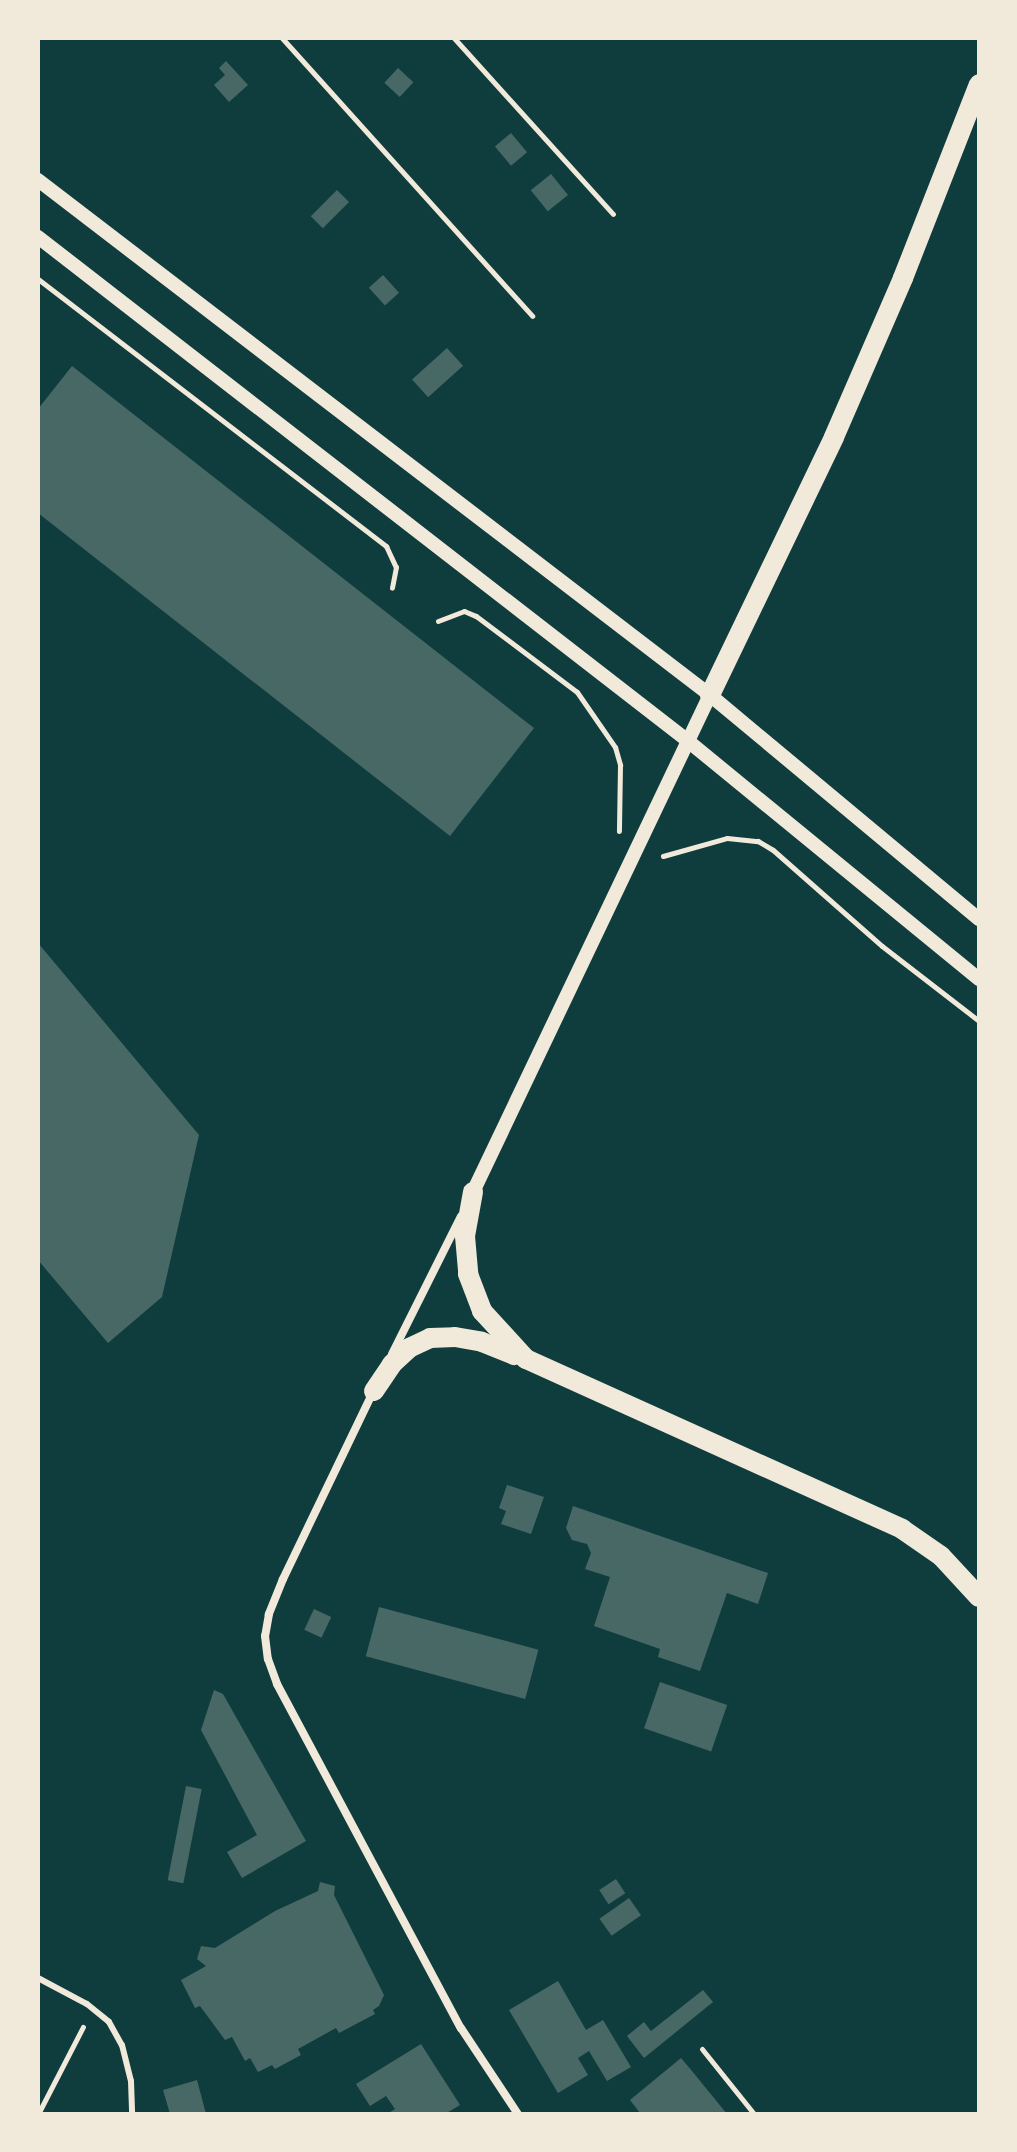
<!DOCTYPE html>
<html>
<head>
<meta charset="utf-8">
<style>
	body { margin:0 }
	#map { position:relative; width:1017px; height:2152px; overflow:hidden; background:#0f3d3e; font-family:"Titillium Web",sans-serif }
	div>[style] { position:absolute }
	[style*='--x'] { left:calc(var(--x)*1px); top:calc(var(--y)*1px); width:calc(var(--w)*1px); rotate:calc(var(--a)*1deg) }
	.building>* { inset:0; background:#486865; transform-origin:0 0 }
	.path>* { height:5px; margin:-2.5px; padding:0 2.5px; transform-origin:2.5px; border-radius:2.5px; background:#f1e9da }
	.service>* { height:6px; margin:-3px; padding:0 3px; transform-origin:3px; border-radius:3px; background:#f1e9da }
	.minor>* { height:8px; margin:-4px; padding:0 4px; transform-origin:4px; border-radius:4px; background:#f1e9da }
	.tertiary>* { height:14px; margin:-7px; padding:0 7px; transform-origin:7px; border-radius:7px; background:#f1e9da }
	.primary>* { height:20px; margin:-10px; padding:0 10px; transform-origin:10px; border-radius:10px; background:#f1e9da }
	span { translate:-50% -50%; white-space:nowrap; text-align:center; line-height:1.15; -webkit-text-stroke:7px #f1e9da; paint-order:stroke }
	.frame { position:absolute; inset:0; border:40px solid #f1e9da; pointer-events:none }
</style>
</head>
<body>
<div id="map">
	<div class="building">
		<i style="clip-path:polygon(226px 61px,248px 85px,229px 102px,214px 85px,225px 75px,219px 68px)"></i>
		<i style="left:398px;top:68px;width:21px;height:20px;rotate:43deg"></i>
		<i style="left:511px;top:133px;width:25px;height:21px;rotate:50deg"></i>
		<i style="left:551px;top:174px;width:27px;height:26px;rotate:51deg"></i>
		<i style="left:337px;top:190px;width:17px;height:37px;rotate:45deg"></i>
		<i style="left:383px;top:275px;width:24px;height:19px;rotate:48deg"></i>
		<i style="left:447px;top:348px;width:24px;height:47px;rotate:48deg"></i>
		<i style="clip-path:polygon(72px 366px,534px 728px,450px 836px,38px 513px,38px 409px)"></i>
		<i style="clip-path:polygon(38px 943px,199px 1135px,162px 1297px,108px 1343px,38px 1260px)"></i>
		<i style="clip-path:polygon(507px 1485px,544px 1497px,531px 1534px,501px 1524px,506px 1511px,499px 1508px)"></i>
		<i style="clip-path:polygon(573px 1506px,768px 1573px,758px 1604px,727px 1593px,700px 1671px,658px 1657px,660px 1649px,594px 1626px,610px 1577px,585px 1569px,591px 1553px,587px 1544px,572px 1540px,566px 1528px)"></i>
		<i style="left:379px;top:1607px;width:165px;height:51px;rotate:15deg"></i>
		<i style="left:314px;top:1609px;width:19px;height:23px;rotate:25deg"></i>
		<i style="left:660px;top:1682px;width:71px;height:49px;rotate:19deg"></i>
		<i style="clip-path:polygon(214px 1690px,223px 1694px,306px 1841px,242px 1878px,227px 1852px,257px 1835px,201px 1730px)"></i>
		<i style="left:186px;top:1786px;width:16px;height:96px;rotate:11deg"></i>
		<i style="left:616px;top:1879px;width:17px;height:20px;rotate:57deg"></i>
		<i style="clip-path:polygon(320px 1882px,335px 1886px,334px 1895px,384px 1995px,379px 2006px,373px 2010px,375px 2014px,339px 2033px,336px 2028px,298px 2049px,301px 2055px,275px 2069px,272px 2065px,258px 2072px,250px 2058px,245px 2061px,232px 2037px,225px 2040px,200px 2006px,195px 2008px,181px 1980px,206px 1966px,197px 1959px,201px 1946px,215px 1948px,275px 1911px,318px 1891px)"></i>
		<i style="left:629px;top:1898px;width:21px;height:36px;rotate:55deg"></i>
		<i style="clip-path:polygon(558px 1981px,586px 2030px,603px 2020px,631px 2067px,607px 2081px,589px 2051px,578px 2058px,588px 2075px,558px 2093px,509px 2010px)"></i>
		<i style="clip-path:polygon(703px 1990px,713px 2002px,644px 2058px,627px 2036px,644px 2022px,651px 2031px)"></i>
		<i style="clip-path:polygon(421px 2044px,460px 2105px,445px 2114px,387px 2114px,395px 2109px,386px 2096px,370px 2106px,356px 2084px)"></i>
		<i style="clip-path:polygon(681px 2058px,692px 2071px,727px 2114px,640px 2113px,630px 2100px)"></i>
		<i style="clip-path:polygon(197px 2080px,206px 2114px,170px 2114px,163px 2090px)"></i>
	</div>
	<div class="path">
		<i style="--x:282;--y:38;--w:374;--a:48"></i>
		<i style="--x:454;--y:38;--w:237;--a:47.9"></i>
		<i style="--x:38;--y:279;--w:439;--a:37.5"></i>
		<i style="--x:386;--y:546;--w:23;--a:65"></i>
		<i style="--x:396;--y:567;--w:21;--a:101"></i>
		<i style="--x:438;--y:621;--w:28;--a:-21"></i>
		<i style="--x:464;--y:611;--w:13;--a:23"></i>
		<i style="--x:476;--y:616;--w:126;--a:37"></i>
		<i style="--x:577;--y:692;--w:67;--a:55.4"></i>
		<i style="--x:615;--y:747;--w:19;--a:74"></i>
		<i style="--x:620;--y:765;--w:66;--a:90.9"></i>
		<i style="--x:663;--y:856;--w:66;--a:-15.7"></i>
		<i style="--x:727;--y:838;--w:31;--a:6"></i>
		<i style="--x:758;--y:841;--w:17;--a:31"></i>
		<i style="--x:773;--y:850;--w:145;--a:41.4"></i>
		<i style="--x:882;--y:946;--w:123;--a:37.7"></i>
		<i style="--x:702;--y:2049;--w:83;--a:51.3"></i>
		<i style="--x:38;--y:2114;--w:98;--a:-62.7"></i>
	</div>
	<div class="service">
		<i style="--x:38;--y:1978;--w:55;--a:28"></i>
		<i style="--x:87;--y:2004;--w:28;--a:39"></i>
		<i style="--x:109;--y:2022;--w:26;--a:61"></i>
		<i style="--x:122;--y:2045;--w:37;--a:76"></i>
		<i style="--x:131;--y:2081;--w:33;--a:88"></i>
	</div>
	<div class="minor">
		<i style="--x:392;--y:1354;--w:154;--a:-63.4"></i>
		<i style="--x:373;--y:1392;--w:208;--a:115.7"></i>
		<i style="--x:283;--y:1579;--w:38;--a:112"></i>
		<i style="--x:269;--y:1614;--w:22;--a:100"></i>
		<i style="--x:265;--y:1636;--w:23;--a:83"></i>
		<i style="--x:268;--y:1659;--w:27;--a:70"></i>
		<i style="--x:277;--y:1684;--w:390;--a:61.9"></i>
		<i style="--x:461;--y:2028;--w:103;--a:56.5"></i>
	</div>
	<div class="tertiary">
		<i style="--x:38;--y:180;--w:847;--a:37.47"></i>
		<i style="--x:710;--y:695;--w:350;--a:39.8"></i>
		<i style="--x:38;--y:237;--w:823;--a:37.79"></i>
		<i style="--x:688;--y:741;--w:376;--a:39.3"></i>
		<i style="--x:473;--y:1192;--w:551;--a:-64.51"></i>
	</div>
	<div class="primary">
		<i style="--x:710;--y:695;--w:286;--a:-64.3"></i>
		<i style="--x:834;--y:437;--w:173;--a:-66.5"></i>
		<i style="--x:903;--y:278;--w:208;--a:-68.6"></i>
		<i style="--x:473;--y:1192;--w:45;--a:100.3"></i>
		<i style="--x:465;--y:1236;--w:38;--a:85"></i>
		<i style="--x:468;--y:1274;--w:40;--a:69"></i>
		<i style="--x:482;--y:1311;--w:65;--a:47.5"></i>
		<i style="--x:526;--y:1359;--w:413;--a:24.3"></i>
		<i style="--x:902;--y:1529;--w:47;--a:34.7"></i>
		<i style="--x:941;--y:1556;--w:56;--a:47.2"></i>
		<i style="--x:374;--y:1391;--w:32;--a:-56"></i>
		<i style="--x:392;--y:1364;--w:23;--a:-43"></i>
		<i style="--x:409;--y:1348;--w:23;--a:-25"></i>
		<i style="--x:430;--y:1338;--w:25;--a:-2"></i>
		<i style="--x:455;--y:1337;--w:27;--a:10"></i>
		<i style="--x:482;--y:1342;--w:35;--a:22"></i>
	</div>
	<div class="frame"></div>
</div>
</body>
</html>
